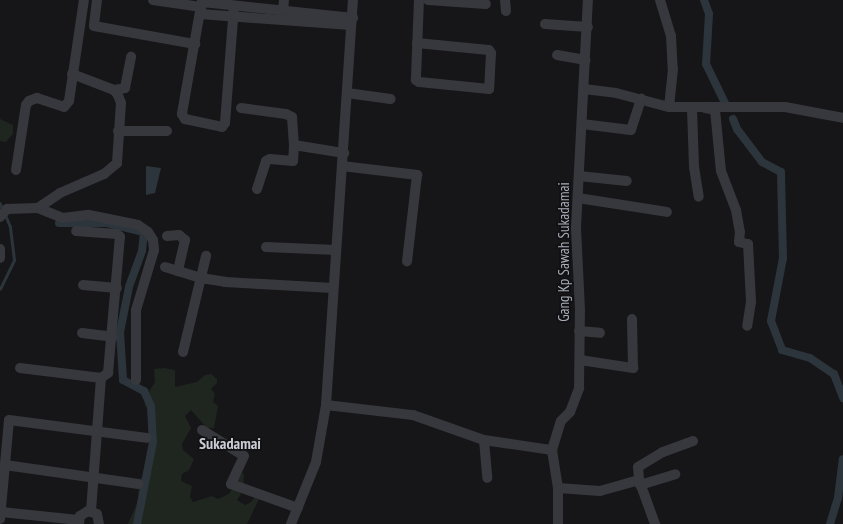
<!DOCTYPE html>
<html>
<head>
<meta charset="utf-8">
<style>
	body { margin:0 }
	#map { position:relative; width:843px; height:524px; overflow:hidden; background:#161618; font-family:"PT Sans Narrow",sans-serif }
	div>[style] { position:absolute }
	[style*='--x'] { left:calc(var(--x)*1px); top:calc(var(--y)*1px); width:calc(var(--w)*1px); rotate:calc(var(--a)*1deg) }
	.green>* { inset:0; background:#1e261f }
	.water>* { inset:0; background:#2c353c }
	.stream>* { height:2.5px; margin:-1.25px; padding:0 1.25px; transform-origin:1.25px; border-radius:1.25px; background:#2c353c }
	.canal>* { height:8px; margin:-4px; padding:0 4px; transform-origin:4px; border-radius:4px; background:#2c353c }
	.minor>* { height:10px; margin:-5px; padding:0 5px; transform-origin:5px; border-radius:5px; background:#37383d }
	span { translate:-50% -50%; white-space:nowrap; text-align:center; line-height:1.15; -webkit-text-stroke:3.5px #111113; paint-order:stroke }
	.street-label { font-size:15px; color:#a8adb8 }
	.neighbourhood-label { font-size:16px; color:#c9ccd4; font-weight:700 }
</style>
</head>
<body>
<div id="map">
	<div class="green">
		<i style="clip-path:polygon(0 119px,13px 125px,13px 134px,6px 142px,0 141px)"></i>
		<i style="clip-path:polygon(164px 368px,175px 370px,175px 387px,197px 382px,205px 375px,211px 374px,217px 379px,217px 383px,211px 389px,215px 394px,213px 402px,218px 406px,214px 428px,207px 428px,191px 410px,185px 416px,191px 428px,182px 444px,183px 450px,194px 459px,189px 470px,182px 474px,181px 481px,192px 486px,190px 497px,193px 502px,212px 496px,218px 499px,229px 494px,242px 472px,244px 475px,243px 490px,237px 500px,245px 505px,250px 503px,255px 497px,259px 499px,247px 524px,128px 524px,138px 501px,139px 480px,144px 475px,152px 449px,149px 435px,155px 416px,145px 406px,144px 400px,155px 382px,154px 369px)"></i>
	</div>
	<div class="water">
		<i style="clip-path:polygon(146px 166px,161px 168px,155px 193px,146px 195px)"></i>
	</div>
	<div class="stream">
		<i style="--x:0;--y:203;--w:8;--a:67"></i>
		<i style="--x:0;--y:289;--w:32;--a:-64"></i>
		<i style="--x:14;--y:260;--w:33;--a:-97"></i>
		<i style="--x:10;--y:227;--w:13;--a:-113"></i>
	</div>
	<div class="canal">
		<i style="--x:704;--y:0;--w:15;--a:70"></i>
		<i style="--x:709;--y:14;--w:50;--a:93.4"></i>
		<i style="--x:706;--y:64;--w:48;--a:64"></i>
		<i style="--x:733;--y:119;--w:11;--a:68"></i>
		<i style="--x:737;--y:129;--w:41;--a:52.9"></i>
		<i style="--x:762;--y:162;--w:21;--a:28"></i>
		<i style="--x:781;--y:172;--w:86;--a:88.7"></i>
		<i style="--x:783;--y:258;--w:64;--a:100.8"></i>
		<i style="--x:771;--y:321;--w:31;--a:69"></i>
		<i style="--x:782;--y:350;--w:29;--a:16"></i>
		<i style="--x:810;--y:358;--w:29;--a:34"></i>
		<i style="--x:834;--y:374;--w:26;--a:69"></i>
		<i style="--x:59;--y:223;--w:48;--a:0"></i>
		<i style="--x:107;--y:223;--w:38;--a:14"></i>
		<i style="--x:144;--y:232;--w:19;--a:96"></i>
		<i style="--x:142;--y:251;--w:38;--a:110"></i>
		<i style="--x:129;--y:287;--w:46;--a:101.3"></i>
		<i style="--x:120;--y:332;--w:48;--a:86.4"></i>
		<i style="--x:123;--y:380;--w:24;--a:28"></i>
		<i style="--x:144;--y:391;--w:17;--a:65"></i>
		<i style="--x:151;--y:406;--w:36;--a:87"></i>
		<i style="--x:153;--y:442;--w:84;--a:101"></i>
		<i style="--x:830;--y:524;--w:27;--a:-73"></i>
		<i style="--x:838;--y:498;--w:39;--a:-83"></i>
	</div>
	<div class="minor">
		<i style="--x:97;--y:0;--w:26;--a:97"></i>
		<i style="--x:94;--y:26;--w:103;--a:10.1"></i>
		<i style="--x:153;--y:0;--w:49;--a:8.3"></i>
		<i style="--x:202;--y:0;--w:116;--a:100"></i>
		<i style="--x:182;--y:114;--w:6;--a:59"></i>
		<i style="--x:185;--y:119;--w:38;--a:12"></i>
		<i style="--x:222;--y:127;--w:5;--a:-53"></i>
		<i style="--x:225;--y:123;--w:117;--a:-85.6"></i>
		<i style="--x:428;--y:0;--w:58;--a:3.9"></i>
		<i style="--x:505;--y:0;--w:11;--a:85"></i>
		<i style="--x:660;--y:0;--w:38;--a:73"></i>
		<i style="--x:671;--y:36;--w:33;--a:87"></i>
		<i style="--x:673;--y:69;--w:38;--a:96"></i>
		<i style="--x:202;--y:2;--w:152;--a:6"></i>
		<i style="--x:283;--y:11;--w:11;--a:-85"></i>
		<i style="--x:200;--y:14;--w:151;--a:4.2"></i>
		<i style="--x:545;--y:24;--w:43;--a:4"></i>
		<i style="--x:417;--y:43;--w:72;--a:5.6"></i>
		<i style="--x:489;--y:50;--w:4;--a:56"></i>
		<i style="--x:491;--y:53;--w:36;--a:93"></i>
		<i style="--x:489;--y:89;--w:70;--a:-174.3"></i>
		<i style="--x:419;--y:82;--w:4;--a:-146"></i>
		<i style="--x:416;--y:80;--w:3;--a:-90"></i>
		<i style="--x:416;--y:77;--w:77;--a:-87.8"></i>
		<i style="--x:557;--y:55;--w:29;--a:10"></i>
		<i style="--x:584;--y:89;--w:32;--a:7"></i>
		<i style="--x:616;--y:93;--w:55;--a:14.8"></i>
		<i style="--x:669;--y:107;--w:116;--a:0"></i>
		<i style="--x:785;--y:107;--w:59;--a:10.7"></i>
		<i style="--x:114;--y:90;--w:11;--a:-10"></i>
		<i style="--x:125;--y:88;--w:32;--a:-79"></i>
		<i style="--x:347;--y:93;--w:44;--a:7.8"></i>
		<i style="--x:241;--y:108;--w:45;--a:7.6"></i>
		<i style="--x:286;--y:114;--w:7;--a:27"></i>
		<i style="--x:292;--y:117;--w:28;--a:86"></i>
		<i style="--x:294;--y:145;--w:51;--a:9.1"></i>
		<i style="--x:705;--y:108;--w:10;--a:11"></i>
		<i style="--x:715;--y:110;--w:61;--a:84.4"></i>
		<i style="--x:721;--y:171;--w:42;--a:69"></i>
		<i style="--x:736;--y:210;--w:22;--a:80"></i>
		<i style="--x:740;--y:232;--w:10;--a:96"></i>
		<i style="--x:739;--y:242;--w:9;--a:13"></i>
		<i style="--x:748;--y:244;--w:58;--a:87"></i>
		<i style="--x:751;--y:302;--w:24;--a:99"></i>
		<i style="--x:692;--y:109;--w:58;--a:88"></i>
		<i style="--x:694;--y:167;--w:30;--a:81"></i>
		<i style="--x:582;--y:124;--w:49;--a:7"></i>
		<i style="--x:631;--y:130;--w:33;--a:-72"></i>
		<i style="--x:118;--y:131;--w:49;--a:0"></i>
		<i style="--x:342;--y:166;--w:76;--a:6.8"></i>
		<i style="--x:417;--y:175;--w:87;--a:96.6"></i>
		<i style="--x:16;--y:170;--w:66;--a:-81.3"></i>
		<i style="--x:26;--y:105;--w:5;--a:-53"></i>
		<i style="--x:29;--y:101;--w:9;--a:-21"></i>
		<i style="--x:37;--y:98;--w:28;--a:18"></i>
		<i style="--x:64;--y:107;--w:8;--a:-50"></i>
		<i style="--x:69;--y:101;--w:102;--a:-81.6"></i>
		<i style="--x:579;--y:176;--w:48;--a:5.9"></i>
		<i style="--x:257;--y:189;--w:29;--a:-72"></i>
		<i style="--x:266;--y:161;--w:4;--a:-27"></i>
		<i style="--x:270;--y:159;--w:23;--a:5"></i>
		<i style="--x:293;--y:161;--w:16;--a:-86"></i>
		<i style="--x:578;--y:198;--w:90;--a:8.9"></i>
		<i style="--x:38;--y:208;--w:27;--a:22"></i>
		<i style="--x:63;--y:218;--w:26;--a:-7"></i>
		<i style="--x:89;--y:215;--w:50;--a:11.5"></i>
		<i style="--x:138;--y:225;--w:12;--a:35"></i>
		<i style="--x:148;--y:232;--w:9;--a:58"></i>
		<i style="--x:153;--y:240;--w:10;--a:84"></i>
		<i style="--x:154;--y:250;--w:63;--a:106.7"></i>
		<i style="--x:136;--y:310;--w:70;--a:90"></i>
		<i style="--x:0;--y:217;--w:11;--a:-49"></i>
		<i style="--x:7;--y:209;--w:31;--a:-2"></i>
		<i style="--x:38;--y:208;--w:27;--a:-34"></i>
		<i style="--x:60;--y:193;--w:48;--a:-23.4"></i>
		<i style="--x:104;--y:174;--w:17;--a:-40"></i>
		<i style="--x:117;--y:163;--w:60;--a:-86.2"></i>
		<i style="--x:121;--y:103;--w:9;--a:-111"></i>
		<i style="--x:118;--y:95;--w:6;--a:-129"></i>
		<i style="--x:114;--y:90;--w:45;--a:-159.1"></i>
		<i style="--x:167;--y:236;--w:12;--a:-5"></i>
		<i style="--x:179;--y:235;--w:8;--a:40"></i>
		<i style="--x:185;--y:240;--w:32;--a:103"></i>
		<i style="--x:266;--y:247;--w:70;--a:2.5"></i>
		<i style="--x:0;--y:249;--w:9;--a:90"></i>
		<i style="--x:165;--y:267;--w:38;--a:17"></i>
		<i style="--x:201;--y:278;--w:24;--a:9"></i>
		<i style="--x:225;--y:282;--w:108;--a:3.2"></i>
		<i style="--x:83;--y:285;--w:34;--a:5"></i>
		<i style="--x:579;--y:331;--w:21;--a:5"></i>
		<i style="--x:82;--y:333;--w:31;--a:7"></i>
		<i style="--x:183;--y:352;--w:99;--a:-76.5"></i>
		<i style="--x:580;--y:360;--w:54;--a:8.6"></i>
		<i style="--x:633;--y:368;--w:49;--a:-91.2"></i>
		<i style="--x:20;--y:368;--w:82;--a:7"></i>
		<i style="--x:101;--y:378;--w:9;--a:-36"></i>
		<i style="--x:108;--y:373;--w:137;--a:-85"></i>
		<i style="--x:120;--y:237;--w:4;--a:-135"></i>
		<i style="--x:117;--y:234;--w:41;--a:-175.8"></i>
		<i style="--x:326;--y:405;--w:88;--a:6.6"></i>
		<i style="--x:413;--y:415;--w:75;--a:19.4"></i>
		<i style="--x:484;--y:440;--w:69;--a:8.4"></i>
		<i style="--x:202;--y:430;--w:49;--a:31.8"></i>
		<i style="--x:244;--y:456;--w:31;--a:115"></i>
		<i style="--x:231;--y:484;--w:71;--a:19.7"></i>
		<i style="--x:484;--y:440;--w:38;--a:85"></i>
		<i style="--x:5;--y:465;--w:135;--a:8.1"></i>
		<i style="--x:639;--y:480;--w:47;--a:70"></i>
		<i style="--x:640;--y:485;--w:37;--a:-17"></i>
		<i style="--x:558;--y:488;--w:42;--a:4.1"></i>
		<i style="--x:600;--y:491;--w:41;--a:-15.8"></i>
		<i style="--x:639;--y:480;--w:13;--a:-94"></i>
		<i style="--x:638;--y:467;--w:29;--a:-31"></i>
		<i style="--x:663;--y:452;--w:32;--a:-20"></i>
		<i style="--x:91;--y:511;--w:133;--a:-85.7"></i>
		<i style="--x:1;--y:512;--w:78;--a:5.9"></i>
		<i style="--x:0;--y:519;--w:99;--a:-84.8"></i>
		<i style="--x:9;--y:420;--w:139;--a:7.4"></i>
		<i style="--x:79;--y:524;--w:8;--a:-83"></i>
		<i style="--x:80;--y:516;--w:9;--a:-32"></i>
		<i style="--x:88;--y:511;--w:9;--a:18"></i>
		<i style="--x:97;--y:514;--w:10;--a:79"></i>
		<i style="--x:291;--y:524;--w:67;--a:-68"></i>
		<i style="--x:316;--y:462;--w:58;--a:-80"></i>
		<i style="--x:326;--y:405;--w:406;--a:-86.2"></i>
		<i style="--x:558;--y:524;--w:36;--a:-90"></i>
		<i style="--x:558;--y:488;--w:38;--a:-99"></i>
		<i style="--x:552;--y:450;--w:30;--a:-73"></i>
		<i style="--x:561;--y:421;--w:13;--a:-45"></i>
		<i style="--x:570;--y:412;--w:26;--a:-69"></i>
		<i style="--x:579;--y:388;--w:78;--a:-89.3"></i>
		<i style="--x:580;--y:310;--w:83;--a:-92.8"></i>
		<i style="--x:576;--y:227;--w:227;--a:-87"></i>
	</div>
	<div class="street-label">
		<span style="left:564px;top:252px;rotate:-90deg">Gang Kp Sawah Sukadamai</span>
	</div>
	<div class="neighbourhood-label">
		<span style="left:230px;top:443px">Sukadamai</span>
	</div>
</div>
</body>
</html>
